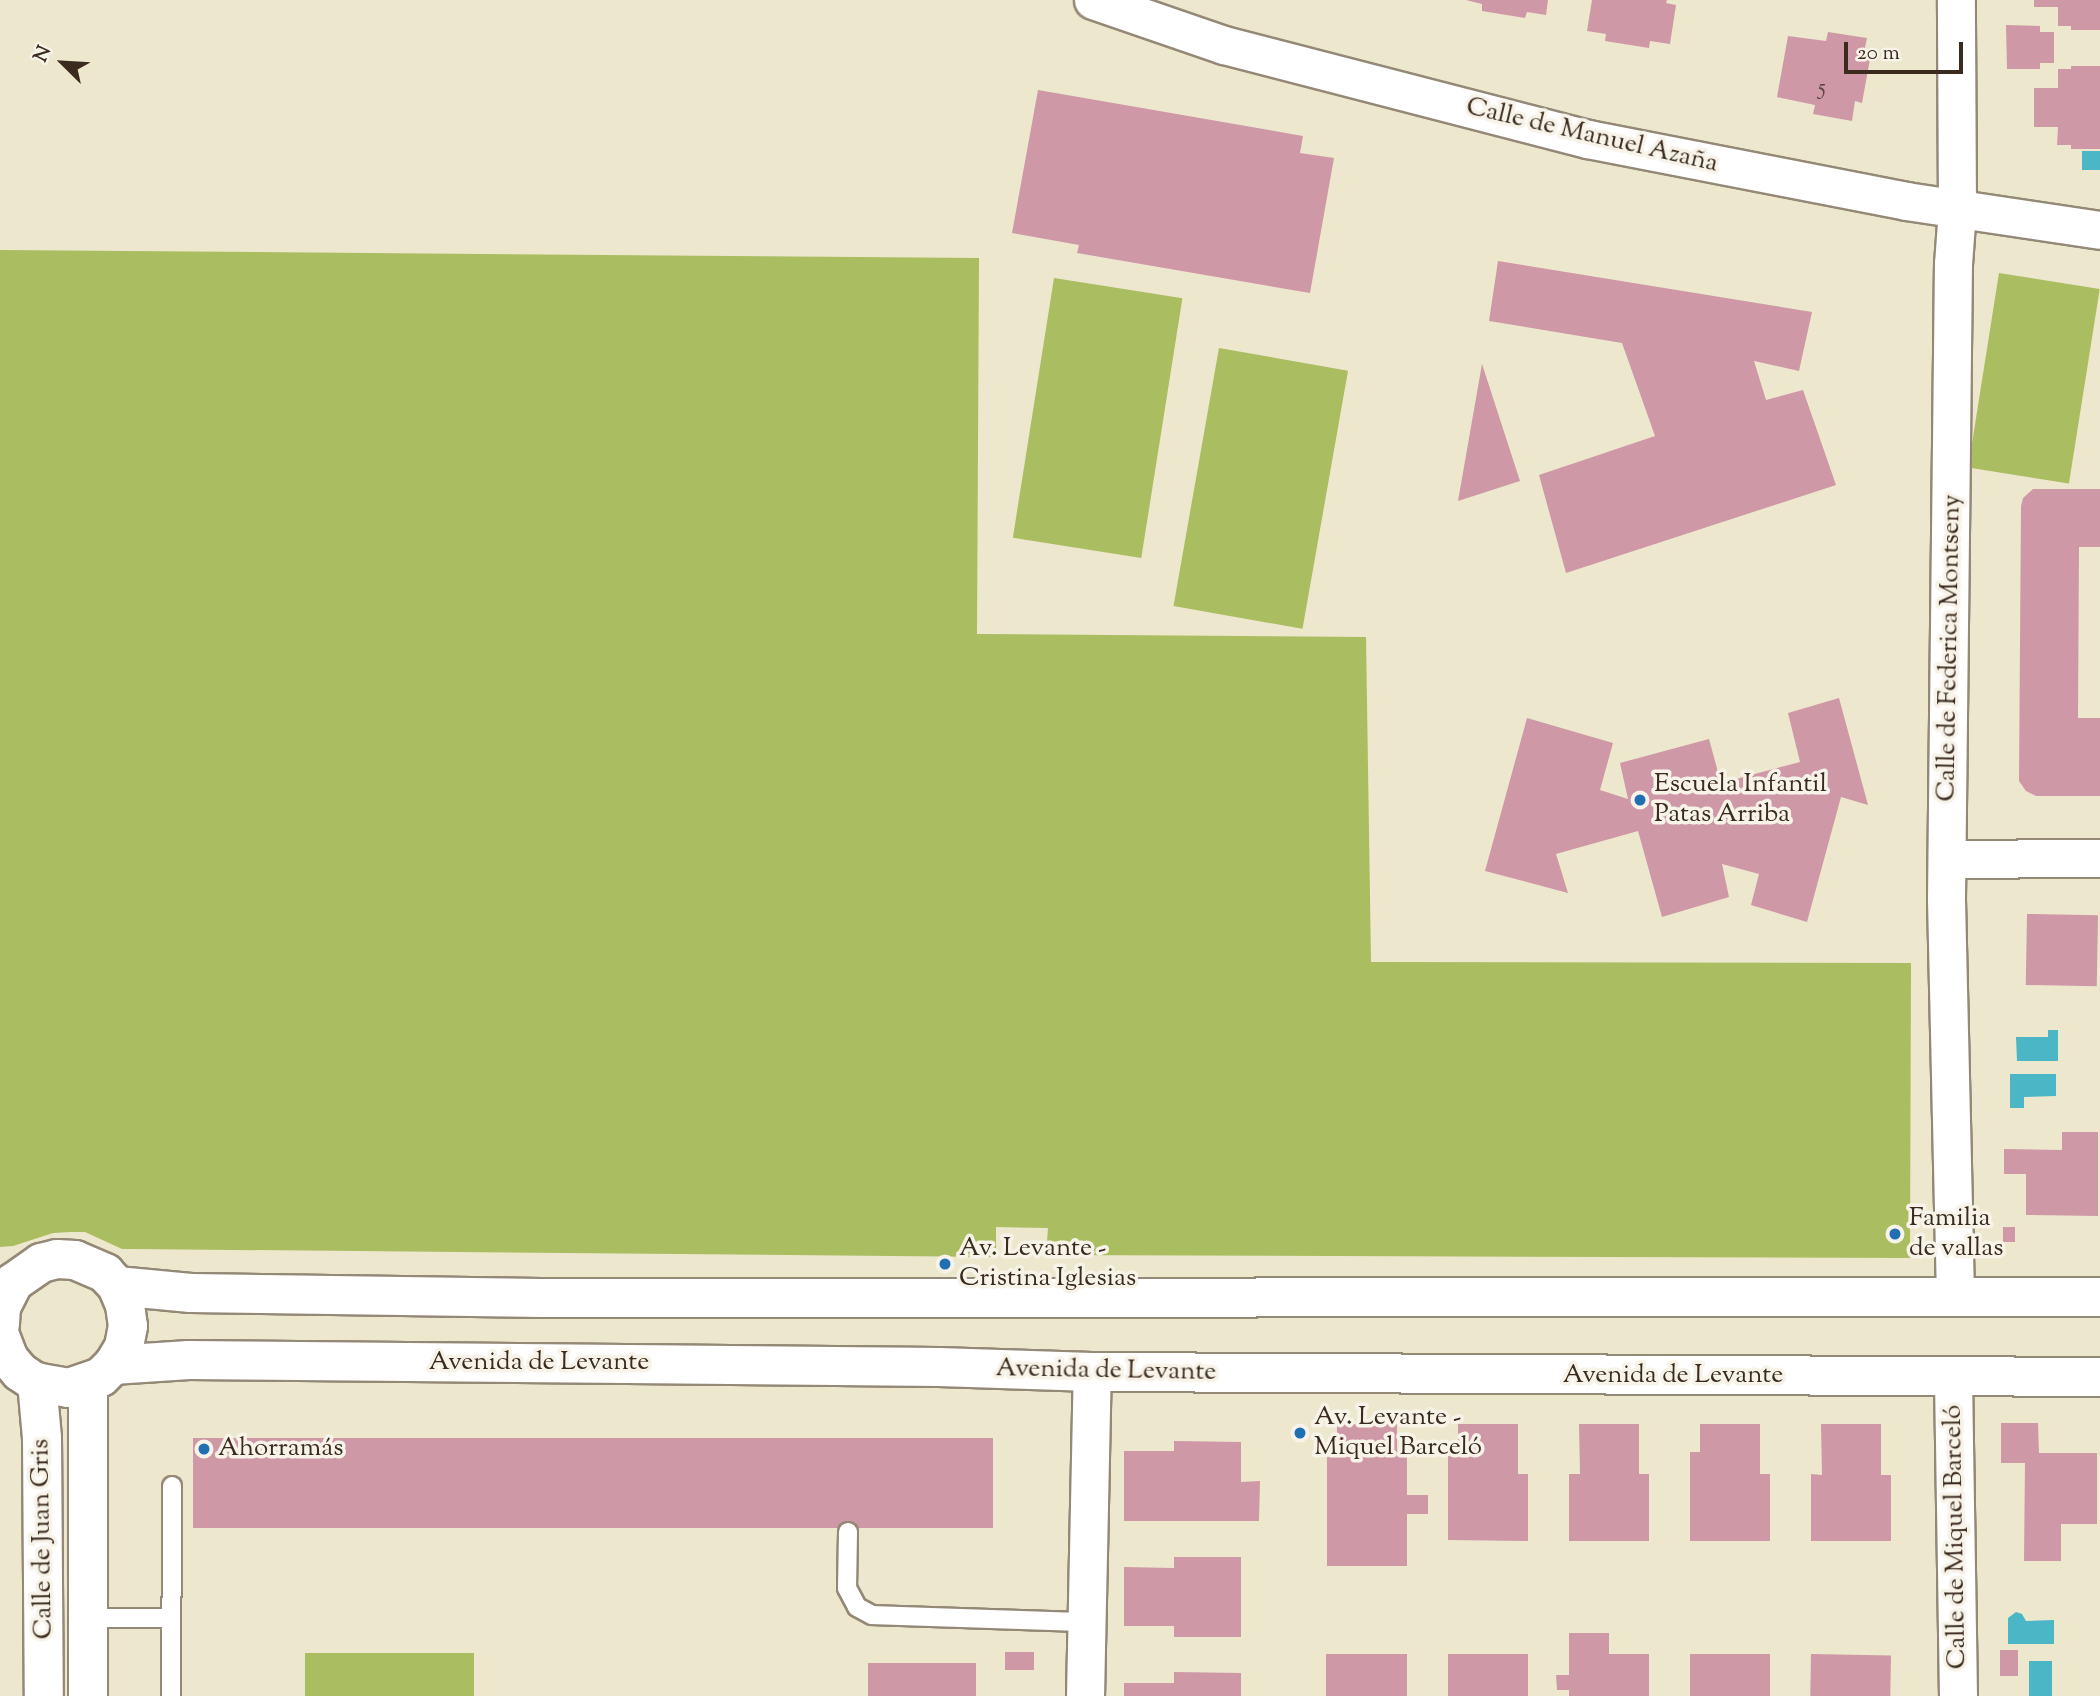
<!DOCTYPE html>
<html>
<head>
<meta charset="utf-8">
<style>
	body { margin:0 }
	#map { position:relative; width:2100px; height:1696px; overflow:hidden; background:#ede7cd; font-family:"Sorts Mill Goudy",serif }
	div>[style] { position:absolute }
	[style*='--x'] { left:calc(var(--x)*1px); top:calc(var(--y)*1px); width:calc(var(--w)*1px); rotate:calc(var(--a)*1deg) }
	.green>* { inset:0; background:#aabd60; transform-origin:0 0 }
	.water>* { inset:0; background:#4ab6c6; transform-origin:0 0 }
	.building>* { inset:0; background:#ce98a7; transform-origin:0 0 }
	.roads { filter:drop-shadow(2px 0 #948876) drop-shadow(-2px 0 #948876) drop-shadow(0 2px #948876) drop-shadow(0 -2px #948876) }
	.lane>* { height:18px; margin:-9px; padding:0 9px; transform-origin:9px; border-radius:9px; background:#fff }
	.street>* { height:37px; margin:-18.5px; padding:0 18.5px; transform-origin:18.5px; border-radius:18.5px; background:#fff }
	.secondary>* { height:38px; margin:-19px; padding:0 19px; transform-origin:19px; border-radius:19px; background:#fff }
	.dots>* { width:19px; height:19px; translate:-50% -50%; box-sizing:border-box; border:4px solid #f7f3e8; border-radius:50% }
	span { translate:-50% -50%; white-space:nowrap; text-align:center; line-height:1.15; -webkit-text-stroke:7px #f7f3e8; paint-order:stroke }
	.number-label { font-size:23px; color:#604640 }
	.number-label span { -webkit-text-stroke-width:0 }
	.street-label { font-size:26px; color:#3b2a1e }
	.poi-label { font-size:26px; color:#3b2a1e }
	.left { translate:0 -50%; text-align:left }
	.north { position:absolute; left:28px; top:28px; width:70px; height:70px; -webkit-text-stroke:5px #f7f3e8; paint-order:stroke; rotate:294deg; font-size:19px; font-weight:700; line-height:28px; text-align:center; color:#3b2a1e }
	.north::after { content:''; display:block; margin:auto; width:24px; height:32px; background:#3b2a1e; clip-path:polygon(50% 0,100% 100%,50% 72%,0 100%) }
	.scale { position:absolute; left:1844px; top:42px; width:119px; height:32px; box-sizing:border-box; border:4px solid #3b2a1e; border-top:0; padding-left:9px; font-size:21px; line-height:24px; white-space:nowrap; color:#3b2a1e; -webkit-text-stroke:5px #f7f3e8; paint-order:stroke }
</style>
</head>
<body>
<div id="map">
	<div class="green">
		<i style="clip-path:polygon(0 250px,979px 258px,977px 634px,1366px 637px,1371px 962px,1911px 963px,1910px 1258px,1046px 1255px,1048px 1228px,996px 1227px,996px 1257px,134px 1249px,122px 1249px,85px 1232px,71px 1232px,53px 1233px,13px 1246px,0 1247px)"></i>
		<i style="left:1999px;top:273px;width:102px;height:197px;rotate:9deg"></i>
		<i style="left:1054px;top:278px;width:130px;height:263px;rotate:9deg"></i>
		<i style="left:1219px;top:348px;width:131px;height:262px;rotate:10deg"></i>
		<i style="left:305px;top:1653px;width:169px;height:43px"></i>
	</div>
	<div class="water">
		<i style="left:2082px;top:151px;width:18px;height:19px"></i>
		<i style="clip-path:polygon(2048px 1030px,2058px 1030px,2058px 1061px,2017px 1061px,2016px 1037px,2048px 1037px)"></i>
		<i style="clip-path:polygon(2010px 1074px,2056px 1074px,2056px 1096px,2024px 1097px,2024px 1108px,2010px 1108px)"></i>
		<i style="clip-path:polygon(2016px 1612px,2022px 1614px,2026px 1621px,2054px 1620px,2054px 1644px,2008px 1644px,2008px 1618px)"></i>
		<i style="left:2052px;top:1661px;width:35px;height:23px;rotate:90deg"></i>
	</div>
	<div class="building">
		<i style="clip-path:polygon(1466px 0,1548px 0,1546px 15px,1527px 12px,1525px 18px,1482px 11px,1482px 4px)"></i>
		<i style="clip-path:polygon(1592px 0,1667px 0,1666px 3px,1676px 5px,1670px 44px,1650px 41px,1649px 48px,1605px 41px,1606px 34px,1587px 31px)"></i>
		<i style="clip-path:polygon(2034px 0,2100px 0,2100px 30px,2071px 30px,2071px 26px,2058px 26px,2058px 7px,2034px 7px)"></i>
		<i style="clip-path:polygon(2006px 25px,2040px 26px,2040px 32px,2054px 32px,2054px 63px,2040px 63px,2040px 69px,2007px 69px)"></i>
		<i style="clip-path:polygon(1828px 32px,1867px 38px,1863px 57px,1870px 59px,1862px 103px,1855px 101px,1852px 121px,1813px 114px,1815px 105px,1777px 97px,1788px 36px,1826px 41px)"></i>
		<i style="clip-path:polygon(2071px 66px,2100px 66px,2100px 149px,2071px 149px,2071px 145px,2057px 145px,2058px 127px,2034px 127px,2034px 88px,2058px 88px,2058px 69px,2071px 69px)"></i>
		<i style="clip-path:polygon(1038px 90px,1303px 136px,1300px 153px,1334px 158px,1310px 293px,1077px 253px,1079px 245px,1012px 233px)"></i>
		<i style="clip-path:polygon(1498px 261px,1812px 312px,1799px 371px,1754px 361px,1766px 400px,1803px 390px,1836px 485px,1566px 573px,1539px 475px,1655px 436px,1622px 343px,1489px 321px)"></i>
		<i style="clip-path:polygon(1482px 364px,1520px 481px,1458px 501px)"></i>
		<i style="clip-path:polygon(2033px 489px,2100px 489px,2100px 547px,2079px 547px,2078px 718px,2100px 718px,2100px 796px,2036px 796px,2026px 791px,2019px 781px,2021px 506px,2023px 498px)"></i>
		<i style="clip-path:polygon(1839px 698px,1868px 805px,1841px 797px,1807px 922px,1751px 905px,1759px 874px,1722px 864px,1729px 897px,1662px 917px,1638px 831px,1556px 854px,1568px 893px,1485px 871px,1527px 718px,1613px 743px,1600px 790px,1628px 799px,1620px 763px,1709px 739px,1721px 783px,1800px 762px,1788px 713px)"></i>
		<i style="left:2027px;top:914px;width:71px;height:71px;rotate:1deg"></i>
		<i style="clip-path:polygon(2062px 1132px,2098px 1132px,2098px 1216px,2026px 1215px,2026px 1174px,2004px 1174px,2004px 1149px,2062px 1150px)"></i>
		<i style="left:2003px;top:1227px;width:12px;height:15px"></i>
		<i style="clip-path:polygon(2001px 1423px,2038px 1423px,2039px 1453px,2097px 1453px,2097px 1524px,2061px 1524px,2061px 1561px,2024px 1561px,2025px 1463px,2001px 1463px)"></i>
		<i style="clip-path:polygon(1337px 1424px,1397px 1424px,1397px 1451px,1407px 1451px,1407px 1495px,1428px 1495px,1428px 1514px,1407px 1514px,1407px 1566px,1327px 1566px,1327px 1451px,1337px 1451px)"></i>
		<i style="clip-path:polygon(1458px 1424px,1518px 1424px,1518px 1474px,1528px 1474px,1528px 1541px,1448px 1540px,1448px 1451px,1458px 1451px)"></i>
		<i style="clip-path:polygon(1579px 1424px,1639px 1424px,1639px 1474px,1649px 1474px,1649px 1541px,1569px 1541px,1569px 1474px,1580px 1474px)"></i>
		<i style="clip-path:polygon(1700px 1424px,1760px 1424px,1760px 1474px,1770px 1474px,1770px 1541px,1690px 1541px,1690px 1452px,1700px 1452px)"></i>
		<i style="clip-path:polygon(1821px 1424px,1881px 1424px,1881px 1475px,1891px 1475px,1891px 1541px,1811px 1541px,1811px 1474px,1822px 1475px)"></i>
		<i style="left:193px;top:1438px;width:800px;height:90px"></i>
		<i style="clip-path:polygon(1174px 1441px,1241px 1442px,1241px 1482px,1260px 1481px,1259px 1521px,1124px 1521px,1124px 1451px,1174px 1451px)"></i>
		<i style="clip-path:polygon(1174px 1557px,1241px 1557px,1241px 1637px,1174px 1637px,1174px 1626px,1124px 1626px,1124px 1567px,1174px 1568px)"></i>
		<i style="clip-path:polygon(1569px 1633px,1609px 1633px,1609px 1654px,1649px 1654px,1649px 1696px,1569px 1696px,1569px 1690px,1557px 1690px,1556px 1675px,1569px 1675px)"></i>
		<i style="left:2018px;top:1650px;width:26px;height:18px;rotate:90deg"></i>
		<i style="left:1005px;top:1652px;width:29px;height:18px"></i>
		<i style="left:1326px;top:1654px;width:81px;height:42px"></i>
		<i style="left:1448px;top:1654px;width:80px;height:42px"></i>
		<i style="left:1690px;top:1654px;width:80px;height:42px"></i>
		<i style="left:1811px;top:1654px;width:80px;height:42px;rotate:1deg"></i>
		<i style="left:868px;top:1663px;width:108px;height:33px"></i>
		<i style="clip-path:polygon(1174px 1672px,1241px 1673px,1241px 1696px,1124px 1696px,1124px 1683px,1174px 1683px)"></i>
	</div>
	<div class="roads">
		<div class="lane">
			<i style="--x:848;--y:1532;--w:56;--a:91"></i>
			<i style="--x:847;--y:1588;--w:21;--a:62"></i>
			<i style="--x:857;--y:1607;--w:17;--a:28"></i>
			<i style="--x:872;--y:1615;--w:215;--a:1.9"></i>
			<i style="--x:88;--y:1618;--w:83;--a:0"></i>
			<i style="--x:171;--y:1696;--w:210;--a:-89.7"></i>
		</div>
		<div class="street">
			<i style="--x:1093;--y:0;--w:139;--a:19"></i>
			<i style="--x:1224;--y:45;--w:376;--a:14.5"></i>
			<i style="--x:1588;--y:139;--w:324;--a:11"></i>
			<i style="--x:1906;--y:201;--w:196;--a:8.5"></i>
			<i style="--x:1947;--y:859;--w:153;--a:-0.4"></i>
			<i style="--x:1955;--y:1296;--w:398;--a:-91.3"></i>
			<i style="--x:1946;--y:898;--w:634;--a:-89.37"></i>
			<i style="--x:1953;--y:264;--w:54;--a:-85.8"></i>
			<i style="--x:1957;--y:210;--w:210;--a:-90.3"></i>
			<i style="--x:1953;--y:1378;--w:318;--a:89.1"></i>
			<i style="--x:1085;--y:1696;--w:324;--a:-88.8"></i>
		</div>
		<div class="secondary">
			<i style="--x:117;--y:1286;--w:74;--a:5.4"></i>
			<i style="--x:191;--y:1293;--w:351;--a:0.8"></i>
			<i style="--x:542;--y:1298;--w:1558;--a:-0.04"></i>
			<i style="--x:0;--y:1324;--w:17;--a:-87"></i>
			<i style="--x:1;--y:1307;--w:28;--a:-63"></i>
			<i style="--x:14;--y:1282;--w:33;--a:-35"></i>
			<i style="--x:41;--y:1263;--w:16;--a:-14"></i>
			<i style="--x:57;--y:1259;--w:18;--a:3"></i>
			<i style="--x:75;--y:1260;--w:33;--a:23"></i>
			<i style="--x:105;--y:1273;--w:18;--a:47"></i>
			<i style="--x:117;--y:1286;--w:21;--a:67"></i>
			<i style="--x:125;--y:1305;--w:21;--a:82"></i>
			<i style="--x:128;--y:1326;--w:21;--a:101"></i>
			<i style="--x:124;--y:1347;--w:21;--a:121"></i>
			<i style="--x:113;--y:1365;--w:17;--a:135"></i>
			<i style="--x:101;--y:1377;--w:34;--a:161"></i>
			<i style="--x:69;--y:1388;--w:35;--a:-170"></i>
			<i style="--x:35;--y:1382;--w:18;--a:-146"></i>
			<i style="--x:20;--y:1372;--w:17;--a:-130"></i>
			<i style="--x:9;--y:1359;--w:26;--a:-111"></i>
			<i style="--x:113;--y:1365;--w:76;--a:-3.8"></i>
			<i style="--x:189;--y:1360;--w:750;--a:0.53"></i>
			<i style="--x:939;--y:1367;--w:153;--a:1.9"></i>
			<i style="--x:1092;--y:1372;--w:1008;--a:0.28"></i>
			<i style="--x:37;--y:1382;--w:56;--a:84.9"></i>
			<i style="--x:42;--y:1438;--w:258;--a:89.6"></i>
			<i style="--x:88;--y:1696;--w:313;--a:-90"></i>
		</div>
	</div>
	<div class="dots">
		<i style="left:1640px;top:800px;background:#1f6fb2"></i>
		<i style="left:1895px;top:1234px;background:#1f6fb2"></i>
		<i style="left:945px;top:1264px;background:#1f6fb2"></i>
		<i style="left:1300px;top:1433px;background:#1f6fb2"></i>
		<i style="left:204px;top:1449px;background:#1f6fb2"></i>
	</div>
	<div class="number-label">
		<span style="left:1822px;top:89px">5</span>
	</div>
	<div class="street-label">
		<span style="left:1592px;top:136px;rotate:13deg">Calle de Manuel Azaña</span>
		<span style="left:1950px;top:648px;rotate:-89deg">Calle de Federica Montseny</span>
		<span style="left:539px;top:1363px">Avenida de Levante</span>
		<span style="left:1106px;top:1371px;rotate:1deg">Avenida de Levante</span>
		<span style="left:1673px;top:1376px">Avenida de Levante</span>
		<span style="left:1956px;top:1537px;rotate:-91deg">Calle de Miquel Barceló</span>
		<span style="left:43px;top:1539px;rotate:-91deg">Calle de Juan Gris</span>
	</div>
	<div class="poi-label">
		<span class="left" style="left:1654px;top:800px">Escuela Infantil<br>Patas Arriba</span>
		<span class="left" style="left:1909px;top:1234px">Familia<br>de vallas</span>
		<span class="left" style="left:959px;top:1264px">Av. Levante -<br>Cristina Iglesias</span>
		<span class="left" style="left:1314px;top:1433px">Av. Levante -<br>Miquel Barceló</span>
		<span class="left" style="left:218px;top:1449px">Ahorramás</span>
	</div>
	<div class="north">N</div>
	<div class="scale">20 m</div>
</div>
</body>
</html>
